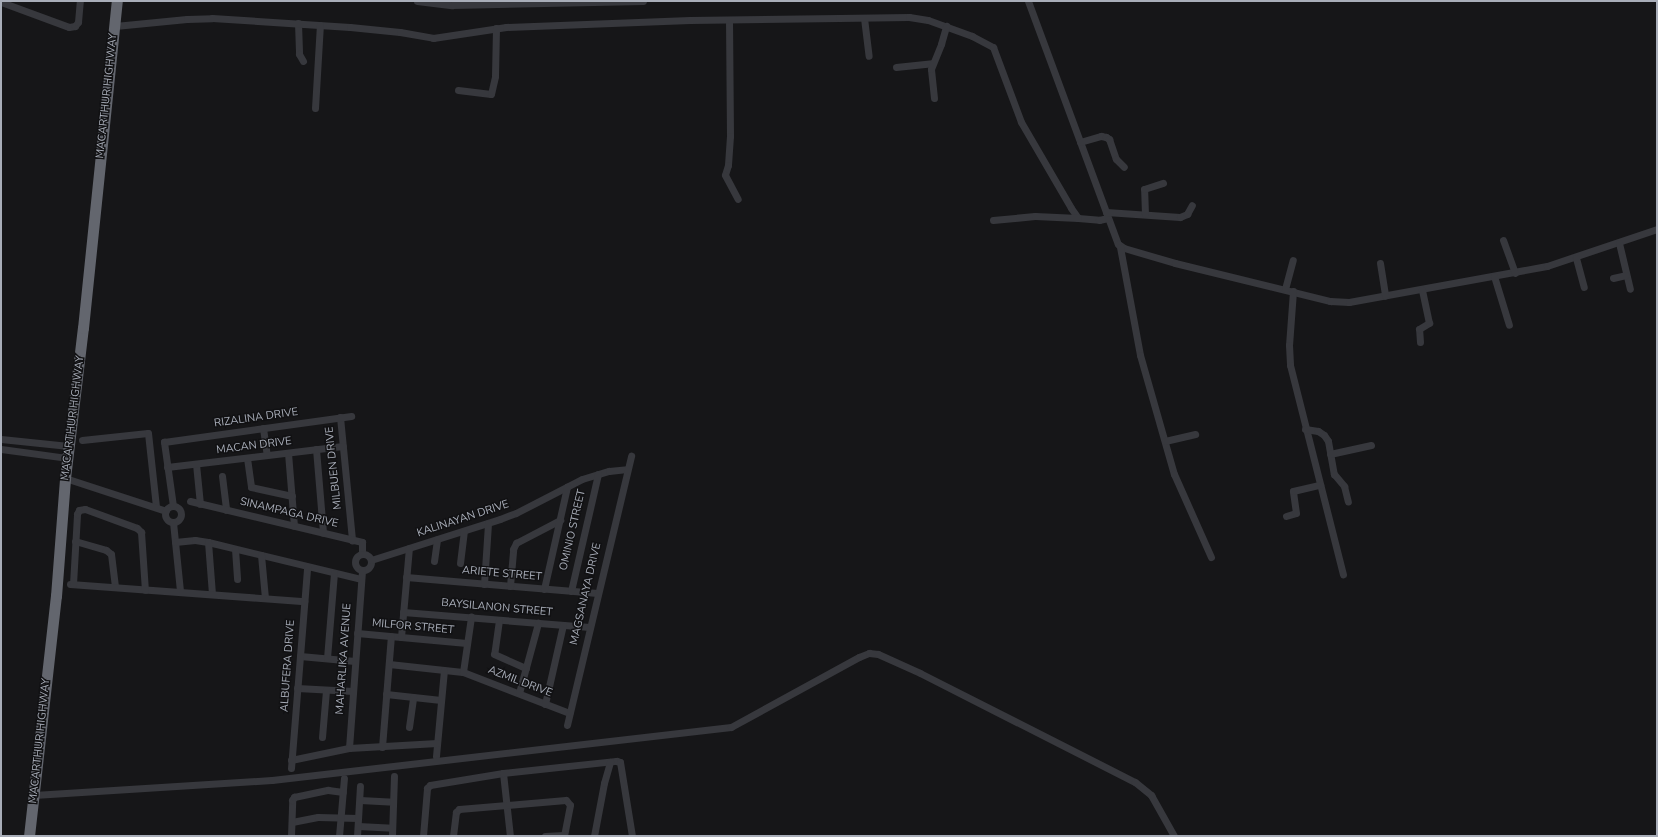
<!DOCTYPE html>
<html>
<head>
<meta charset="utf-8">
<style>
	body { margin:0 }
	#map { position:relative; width:1658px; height:837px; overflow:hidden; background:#161618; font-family:"Nunito Sans",sans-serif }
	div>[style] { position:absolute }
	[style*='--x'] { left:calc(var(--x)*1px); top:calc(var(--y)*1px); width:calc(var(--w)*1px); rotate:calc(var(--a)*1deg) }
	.minor>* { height:7px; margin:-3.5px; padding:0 3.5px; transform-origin:3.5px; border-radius:3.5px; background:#37383d }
	.minor>.ring { margin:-3.5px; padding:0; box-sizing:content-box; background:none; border:7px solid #37383d; border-radius:50% }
	.highway>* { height:11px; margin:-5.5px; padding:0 5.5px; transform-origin:5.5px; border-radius:5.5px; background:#63666e }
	span { translate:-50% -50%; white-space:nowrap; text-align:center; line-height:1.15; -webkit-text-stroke:3px #111113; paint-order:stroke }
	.street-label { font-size:11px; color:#a8adb8 }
	.frame { position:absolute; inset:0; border:2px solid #a8adb8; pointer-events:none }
</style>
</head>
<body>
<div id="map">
	<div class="minor">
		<i style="--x:417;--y:1;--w:35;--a:7"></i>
		<i style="--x:452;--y:5;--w:191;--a:-1.2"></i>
		<i style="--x:1028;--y:1;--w:259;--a:69.7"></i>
		<i style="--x:1118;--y:244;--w:7;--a:34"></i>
		<i style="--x:1124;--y:248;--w:53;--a:16.4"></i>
		<i style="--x:1175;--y:263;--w:160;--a:13.8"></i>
		<i style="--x:1330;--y:301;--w:19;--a:3"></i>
		<i style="--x:1349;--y:302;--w:201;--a:-10.3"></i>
		<i style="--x:1547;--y:266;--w:116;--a:-18.6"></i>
		<i style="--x:1;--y:2;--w:72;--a:20.2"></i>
		<i style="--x:69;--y:27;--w:6;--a:-9"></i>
		<i style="--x:75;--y:26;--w:5;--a:-53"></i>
		<i style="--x:78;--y:22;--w:21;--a:-85"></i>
		<i style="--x:864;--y:18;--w:38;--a:83"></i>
		<i style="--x:729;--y:20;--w:116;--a:89.5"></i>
		<i style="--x:730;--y:136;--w:29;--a:94"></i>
		<i style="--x:728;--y:165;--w:10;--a:107"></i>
		<i style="--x:725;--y:175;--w:27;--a:62"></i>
		<i style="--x:298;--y:23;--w:31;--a:88"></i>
		<i style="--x:299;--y:54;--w:8;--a:60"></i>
		<i style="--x:115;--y:26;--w:72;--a:-5.6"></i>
		<i style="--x:187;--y:19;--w:25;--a:-2"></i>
		<i style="--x:212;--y:18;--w:138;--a:3.7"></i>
		<i style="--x:350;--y:27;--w:50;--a:5.7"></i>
		<i style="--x:400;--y:32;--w:34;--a:10"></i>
		<i style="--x:433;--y:38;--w:74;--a:-8.6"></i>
		<i style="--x:506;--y:27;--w:184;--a:-2.2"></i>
		<i style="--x:690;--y:20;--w:149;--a:-0.8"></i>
		<i style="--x:839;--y:18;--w:70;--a:-0.8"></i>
		<i style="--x:909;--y:17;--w:19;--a:9"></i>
		<i style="--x:928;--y:20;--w:47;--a:20"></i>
		<i style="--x:972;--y:36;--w:24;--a:28"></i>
		<i style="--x:993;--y:47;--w:80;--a:69.5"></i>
		<i style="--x:1021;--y:122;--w:99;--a:59.8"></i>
		<i style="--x:1071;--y:208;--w:12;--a:55"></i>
		<i style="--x:1078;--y:218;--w:21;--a:5"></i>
		<i style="--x:1099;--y:220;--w:9;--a:-13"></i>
		<i style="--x:896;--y:67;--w:36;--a:-6"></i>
		<i style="--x:458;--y:90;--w:33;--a:7"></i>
		<i style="--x:491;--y:94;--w:18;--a:-77"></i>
		<i style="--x:495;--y:76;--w:48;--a:-88.8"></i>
		<i style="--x:934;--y:98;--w:29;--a:-96"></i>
		<i style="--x:931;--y:69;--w:27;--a:-68"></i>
		<i style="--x:941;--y:44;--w:19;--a:-74"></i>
		<i style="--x:315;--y:108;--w:83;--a:-86.6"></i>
		<i style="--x:1080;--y:142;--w:22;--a:-16"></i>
		<i style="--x:1101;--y:136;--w:5;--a:11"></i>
		<i style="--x:1106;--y:137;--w:4;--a:34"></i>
		<i style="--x:1109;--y:139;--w:21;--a:71"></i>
		<i style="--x:1116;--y:159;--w:11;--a:45"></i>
		<i style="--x:1106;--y:212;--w:74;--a:3.9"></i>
		<i style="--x:1180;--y:217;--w:8;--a:-23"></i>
		<i style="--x:1187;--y:214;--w:10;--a:-61"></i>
		<i style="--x:1145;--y:214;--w:25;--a:-92"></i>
		<i style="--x:1144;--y:189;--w:20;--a:-18"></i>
		<i style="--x:993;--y:220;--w:42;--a:-5.4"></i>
		<i style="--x:1035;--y:216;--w:43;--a:2.7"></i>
		<i style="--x:1503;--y:240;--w:35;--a:70"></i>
		<i style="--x:1619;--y:243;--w:47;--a:76.6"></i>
		<i style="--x:1120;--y:247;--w:110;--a:79.5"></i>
		<i style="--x:1140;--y:355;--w:124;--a:74.1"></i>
		<i style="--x:1174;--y:474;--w:91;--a:66"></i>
		<i style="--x:1576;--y:258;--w:30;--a:75"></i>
		<i style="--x:1380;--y:263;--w:33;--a:81"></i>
		<i style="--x:1494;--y:276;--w:51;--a:73"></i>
		<i style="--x:1613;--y:278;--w:13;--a:-13"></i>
		<i style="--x:1285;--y:289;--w:30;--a:-75"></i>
		<i style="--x:1293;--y:291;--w:54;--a:94.2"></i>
		<i style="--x:1289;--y:345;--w:20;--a:87"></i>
		<i style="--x:1290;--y:365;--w:216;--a:75.8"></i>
		<i style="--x:1420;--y:342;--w:13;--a:-94"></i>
		<i style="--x:1419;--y:329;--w:12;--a:-31"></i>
		<i style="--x:1429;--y:323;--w:34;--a:-102"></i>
		<i style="--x:340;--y:417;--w:124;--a:84.4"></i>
		<i style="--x:263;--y:428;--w:27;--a:82"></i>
		<i style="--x:1305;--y:429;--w:13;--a:9"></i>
		<i style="--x:1318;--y:431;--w:7;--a:34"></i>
		<i style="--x:1324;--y:435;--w:7;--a:56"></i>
		<i style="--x:1328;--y:441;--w:34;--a:80"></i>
		<i style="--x:1334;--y:474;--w:16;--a:50"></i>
		<i style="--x:1344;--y:486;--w:16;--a:76"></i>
		<i style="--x:1;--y:439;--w:68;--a:5.9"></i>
		<i style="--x:82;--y:440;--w:66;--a:-6.1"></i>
		<i style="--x:148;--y:433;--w:74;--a:83.8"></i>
		<i style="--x:1165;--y:441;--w:31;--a:-13"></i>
		<i style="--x:1;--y:449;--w:68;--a:7.7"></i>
		<i style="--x:316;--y:449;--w:84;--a:85.2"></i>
		<i style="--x:288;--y:453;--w:73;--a:85.3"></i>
		<i style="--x:1330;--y:454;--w:42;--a:-12.4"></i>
		<i style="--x:247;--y:458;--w:29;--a:82"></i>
		<i style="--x:251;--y:487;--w:42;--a:12.4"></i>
		<i style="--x:196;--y:464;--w:40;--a:84.3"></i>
		<i style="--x:167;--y:467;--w:177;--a:-6.8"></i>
		<i style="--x:222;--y:476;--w:34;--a:83"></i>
		<i style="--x:65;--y:478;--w:106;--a:18.1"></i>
		<i style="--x:190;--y:501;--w:177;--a:13.4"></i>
		<i style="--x:362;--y:542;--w:11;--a:90"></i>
		<i class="ring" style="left:165px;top:506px;width:9px;height:9px"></i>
		<i style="--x:173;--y:506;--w:65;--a:-98"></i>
		<i style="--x:164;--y:442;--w:189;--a:-7.9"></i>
		<i style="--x:1286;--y:516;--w:10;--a:-17"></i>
		<i style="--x:1296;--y:513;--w:22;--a:-98"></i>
		<i style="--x:1293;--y:491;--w:28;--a:-13"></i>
		<i style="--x:173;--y:522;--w:69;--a:84.2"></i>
		<i style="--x:75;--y:541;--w:32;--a:16"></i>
		<i style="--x:106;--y:550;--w:6;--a:39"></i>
		<i style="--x:111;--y:554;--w:33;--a:83"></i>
		<i style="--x:175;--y:542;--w:20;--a:-6"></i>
		<i style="--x:195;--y:540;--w:13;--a:9"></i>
		<i style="--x:208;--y:542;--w:157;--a:13.6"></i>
		<i style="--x:208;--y:542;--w:52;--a:85.6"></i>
		<i style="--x:235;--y:549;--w:30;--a:86"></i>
		<i class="ring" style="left:355px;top:554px;width:9px;height:9px"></i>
		<i style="--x:261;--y:555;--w:43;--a:84.7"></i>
		<i style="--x:371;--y:560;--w:135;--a:-17.6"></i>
		<i style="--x:500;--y:519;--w:17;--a:-21"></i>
		<i style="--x:516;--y:513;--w:74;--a:-27.3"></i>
		<i style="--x:582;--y:479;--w:28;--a:-17"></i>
		<i style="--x:609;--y:471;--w:18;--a:-6"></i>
		<i style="--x:434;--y:561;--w:22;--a:-82"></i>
		<i style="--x:460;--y:563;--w:32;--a:-83"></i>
		<i style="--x:406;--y:577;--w:192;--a:4.8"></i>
		<i style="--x:70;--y:584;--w:235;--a:4.2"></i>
		<i style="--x:73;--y:584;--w:70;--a:-86.7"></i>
		<i style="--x:77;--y:514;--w:4;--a:-63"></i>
		<i style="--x:79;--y:510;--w:6;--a:-9"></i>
		<i style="--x:85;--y:509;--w:55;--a:20.1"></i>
		<i style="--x:137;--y:528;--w:6;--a:45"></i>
		<i style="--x:141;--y:532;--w:58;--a:86.1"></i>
		<i style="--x:484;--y:584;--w:61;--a:-86.2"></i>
		<i style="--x:510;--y:586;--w:37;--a:-85"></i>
		<i style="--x:513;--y:549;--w:7;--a:-63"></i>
		<i style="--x:516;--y:543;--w:50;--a:-27.6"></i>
		<i style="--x:544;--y:589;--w:105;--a:-77.3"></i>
		<i style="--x:571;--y:591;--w:120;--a:-77"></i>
		<i style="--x:403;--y:612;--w:187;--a:4.6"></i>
		<i style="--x:499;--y:620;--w:34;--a:98"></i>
		<i style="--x:494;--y:654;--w:35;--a:24"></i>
		<i style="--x:357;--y:633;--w:110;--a:5.2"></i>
		<i style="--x:401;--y:637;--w:89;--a:-84.9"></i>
		<i style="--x:300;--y:656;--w:55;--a:5.2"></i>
		<i style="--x:327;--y:658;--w:85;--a:-85.3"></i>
		<i style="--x:389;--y:664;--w:74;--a:6.2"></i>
		<i style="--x:463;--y:672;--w:114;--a:21.1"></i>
		<i style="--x:463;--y:672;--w:56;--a:-81.7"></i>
		<i style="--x:297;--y:688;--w:56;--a:3.1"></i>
		<i style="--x:519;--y:693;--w:73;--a:-74.8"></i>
		<i style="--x:386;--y:694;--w:55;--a:6.2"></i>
		<i style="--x:545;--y:704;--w:81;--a:-77.2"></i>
		<i style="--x:567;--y:725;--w:277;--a:-76.6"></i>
		<i style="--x:409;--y:727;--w:30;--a:-82"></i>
		<i style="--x:322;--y:737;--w:47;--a:-85.1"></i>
		<i style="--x:382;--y:747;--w:111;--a:-85.4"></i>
		<i style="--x:349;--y:748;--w:178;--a:-85.8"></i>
		<i style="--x:436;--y:756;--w:86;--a:-84.7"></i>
		<i style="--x:291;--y:760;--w:59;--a:-11.7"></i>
		<i style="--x:349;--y:748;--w:88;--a:-3.3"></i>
		<i style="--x:291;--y:768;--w:202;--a:-85.4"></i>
		<i style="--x:503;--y:773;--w:63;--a:83.7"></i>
		<i style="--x:34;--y:795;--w:238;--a:-3.6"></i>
		<i style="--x:272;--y:780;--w:462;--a:-6.6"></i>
		<i style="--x:731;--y:727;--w:146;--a:-28.7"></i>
		<i style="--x:859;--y:657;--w:11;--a:-22"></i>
		<i style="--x:869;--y:653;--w:9;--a:6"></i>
		<i style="--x:878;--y:654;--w:46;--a:24.3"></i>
		<i style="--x:920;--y:673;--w:241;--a:26.9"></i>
		<i style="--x:1135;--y:782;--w:21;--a:39"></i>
		<i style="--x:1151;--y:795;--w:47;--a:60.7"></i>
		<i style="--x:360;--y:800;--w:33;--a:3"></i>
		<i style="--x:292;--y:822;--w:26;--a:-11"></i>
		<i style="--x:318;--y:817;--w:40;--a:1.4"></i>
		<i style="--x:358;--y:826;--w:34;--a:3"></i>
		<i style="--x:291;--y:836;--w:36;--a:-88"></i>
		<i style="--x:292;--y:800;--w:4;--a:-56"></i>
		<i style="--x:294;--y:797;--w:35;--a:-12"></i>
		<i style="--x:328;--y:790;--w:15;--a:8"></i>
		<i style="--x:339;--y:836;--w:58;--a:-85.1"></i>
		<i style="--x:357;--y:836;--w:50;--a:-86.6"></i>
		<i style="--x:392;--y:836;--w:60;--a:-88.1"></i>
		<i style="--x:423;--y:836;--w:48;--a:-85.2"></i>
		<i style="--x:427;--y:788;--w:4;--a:-45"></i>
		<i style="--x:430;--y:785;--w:74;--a:-9.3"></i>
		<i style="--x:503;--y:773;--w:114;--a:-6.1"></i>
		<i style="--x:616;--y:761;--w:4;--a:14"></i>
		<i style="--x:620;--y:762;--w:75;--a:80.8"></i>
		<i style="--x:453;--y:836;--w:24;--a:-83"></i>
		<i style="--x:456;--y:812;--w:4;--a:-45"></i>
		<i style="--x:459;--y:809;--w:107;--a:-4.8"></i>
		<i style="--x:566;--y:800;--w:6;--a:51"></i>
		<i style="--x:570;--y:805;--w:32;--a:101"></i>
		<i style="--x:545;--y:836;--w:19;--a:-3"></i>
		<i style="--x:594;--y:836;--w:54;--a:-79.3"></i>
		<i style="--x:604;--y:783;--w:22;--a:-74"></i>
	</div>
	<div class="highway">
		<i style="--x:29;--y:836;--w:242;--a:-83.6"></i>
		<i style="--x:56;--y:596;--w:118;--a:-85.6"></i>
		<i style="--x:65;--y:478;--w:151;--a:-83.2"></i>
		<i style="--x:83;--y:328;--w:329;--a:-84.1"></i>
	</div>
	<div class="street-label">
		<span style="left:107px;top:96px;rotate:-84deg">MACARTHUR HIGHWAY</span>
		<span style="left:73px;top:418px;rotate:-83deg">MACARTHUR HIGHWAY</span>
		<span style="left:256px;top:418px;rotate:-8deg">RIZALINA DRIVE</span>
		<span style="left:254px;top:446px;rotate:-7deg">MACAN DRIVE</span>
		<span style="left:334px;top:468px;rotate:-96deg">MILBUEN DRIVE</span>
		<span style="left:289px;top:513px;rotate:13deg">SINAMPAGA DRIVE</span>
		<span style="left:463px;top:519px;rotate:-18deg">KALINAYAN DRIVE</span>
		<span style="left:573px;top:530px;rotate:-77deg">OMINIO STREET</span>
		<span style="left:502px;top:574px;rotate:5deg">ARIETE STREET</span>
		<span style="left:586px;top:594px;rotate:-77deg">MAGSANAYA DRIVE</span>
		<span style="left:497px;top:608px;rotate:5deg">BAYSILANON STREET</span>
		<span style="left:413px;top:627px;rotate:5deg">MILFOR STREET</span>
		<span style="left:344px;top:659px;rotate:-86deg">MAHARLIKA AVENUE</span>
		<span style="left:288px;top:666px;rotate:-86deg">ALBUFERA DRIVE</span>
		<span style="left:520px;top:682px;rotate:21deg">AZMIL DRIVE</span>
		<span style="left:40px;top:741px;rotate:-84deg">MACARTHUR HIGHWAY</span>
	</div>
	<div class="frame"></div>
</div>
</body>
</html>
